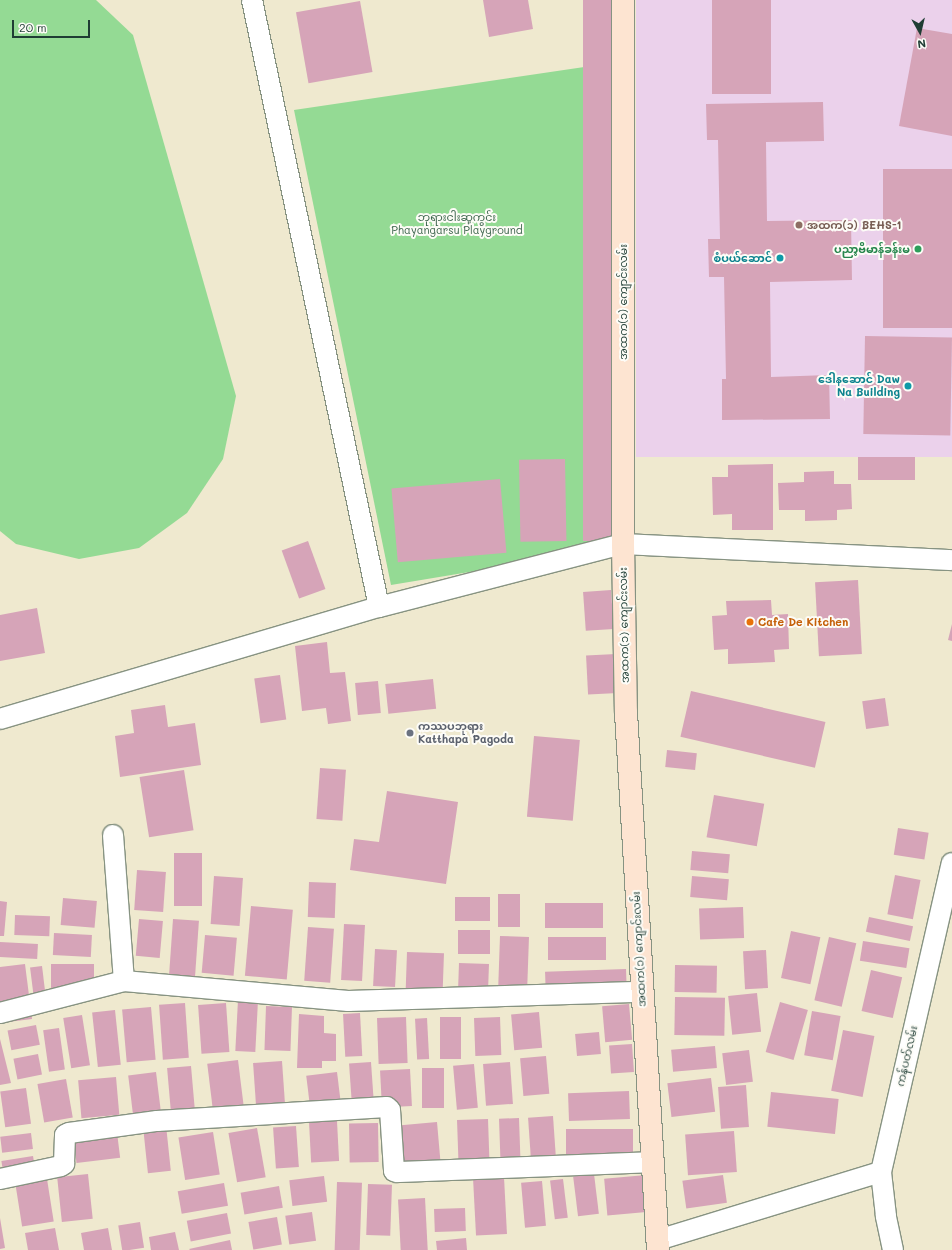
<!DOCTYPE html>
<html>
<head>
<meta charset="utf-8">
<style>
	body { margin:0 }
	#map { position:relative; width:952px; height:1250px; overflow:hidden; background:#efe9cf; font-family:Mali,"Noto Sans Myanmar",sans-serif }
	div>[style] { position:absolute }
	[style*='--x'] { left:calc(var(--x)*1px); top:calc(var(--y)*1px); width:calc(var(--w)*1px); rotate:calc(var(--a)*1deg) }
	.built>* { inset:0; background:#ebd1eb; transform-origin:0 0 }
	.green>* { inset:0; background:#94da94 }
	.building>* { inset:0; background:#d6a4b8; transform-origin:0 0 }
	.roads { filter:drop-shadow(1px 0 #879382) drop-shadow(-1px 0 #879382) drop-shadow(0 1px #879382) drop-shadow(0 -1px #879382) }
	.minor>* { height:20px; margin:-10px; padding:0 10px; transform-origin:10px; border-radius:10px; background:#fff }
	.secondary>* { height:22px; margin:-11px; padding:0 11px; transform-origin:11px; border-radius:11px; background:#fde4d1 }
	.dots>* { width:11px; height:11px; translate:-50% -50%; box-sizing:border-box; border:2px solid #fdfcf7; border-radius:50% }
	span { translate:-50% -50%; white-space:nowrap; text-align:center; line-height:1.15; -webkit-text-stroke:4px #fdfcf7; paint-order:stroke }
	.park-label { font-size:11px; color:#3c644c }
	.education-label { font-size:11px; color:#785e54; font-weight:700 }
	.left { translate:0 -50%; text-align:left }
	.leisure-label { font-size:11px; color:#27864d; font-weight:700 }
	.right { translate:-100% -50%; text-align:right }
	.culture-label { font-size:11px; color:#0d838f; font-weight:700 }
	.street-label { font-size:11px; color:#1f3d34 }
	.food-label { font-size:11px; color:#c56008; font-weight:700 }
	.worship-label { font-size:11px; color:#5b616d; font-weight:700 }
	.north { position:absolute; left:900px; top:12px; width:40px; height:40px; -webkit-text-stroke:3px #fdfcf7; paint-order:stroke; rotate:172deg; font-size:11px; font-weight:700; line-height:16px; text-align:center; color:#1f3d34 }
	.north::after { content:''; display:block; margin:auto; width:14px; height:18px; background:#1f3d34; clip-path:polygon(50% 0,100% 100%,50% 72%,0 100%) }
	.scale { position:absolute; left:12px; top:20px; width:78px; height:18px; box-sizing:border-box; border:2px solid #1f3d34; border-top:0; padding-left:5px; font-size:12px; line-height:14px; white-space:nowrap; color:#1f3d34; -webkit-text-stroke:3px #fdfcf7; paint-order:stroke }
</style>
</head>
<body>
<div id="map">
	<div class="built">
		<i style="left:636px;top:0;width:316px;height:457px"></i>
	</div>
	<div class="green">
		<i style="clip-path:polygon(0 0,96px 0,133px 35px,236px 396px,223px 459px,187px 513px,139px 548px,79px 559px,16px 544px,0 531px)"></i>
		<i style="clip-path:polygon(591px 66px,601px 550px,391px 585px,294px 110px)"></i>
	</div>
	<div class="building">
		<i style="clip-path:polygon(483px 0,528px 0,533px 29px,489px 37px)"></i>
		<i style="left:583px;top:0;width:28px;height:541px"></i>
		<i style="left:712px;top:0;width:59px;height:94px"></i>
		<i style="left:360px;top:1px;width:72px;height:65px;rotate:80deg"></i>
		<i style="clip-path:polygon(917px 28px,952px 34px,952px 136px,899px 126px)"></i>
		<i style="clip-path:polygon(823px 102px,824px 141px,766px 142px,767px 221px,851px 220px,852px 280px,770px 282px,771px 377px,829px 375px,830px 419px,722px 420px,722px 379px,726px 379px,724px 277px,709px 277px,708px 239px,720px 239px,718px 140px,707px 140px,706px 104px)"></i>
		<i style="left:883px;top:169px;width:69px;height:159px"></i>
		<i style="left:865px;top:336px;width:87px;height:98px;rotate:1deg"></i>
		<i style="left:915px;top:457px;width:23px;height:57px;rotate:90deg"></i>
		<i style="left:565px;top:459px;width:82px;height:46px;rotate:89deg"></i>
		<i style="clip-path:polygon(773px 464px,773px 530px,732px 530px,732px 514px,713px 515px,712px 477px,728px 477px,728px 465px)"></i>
		<i style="clip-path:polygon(834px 471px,834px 484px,851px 484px,852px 509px,837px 510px,837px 520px,805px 521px,805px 510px,779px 510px,778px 483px,804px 482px,804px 472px)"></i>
		<i style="left:500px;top:479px;width:74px;height:109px;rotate:85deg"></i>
		<i style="left:308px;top:541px;width:51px;height:28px;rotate:70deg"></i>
		<i style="left:858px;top:580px;width:74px;height:43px;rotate:87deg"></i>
		<i style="left:611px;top:590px;width:39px;height:28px;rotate:86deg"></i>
		<i style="clip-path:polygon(771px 600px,772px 615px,788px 614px,789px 649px,774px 650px,775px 662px,728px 664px,728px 649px,714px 650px,712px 616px,727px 615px,726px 601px)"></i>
		<i style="clip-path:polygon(37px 608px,45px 653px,0 661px,0 615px)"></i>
		<i style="clip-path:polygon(952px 624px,952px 641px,948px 640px)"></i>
		<i style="clip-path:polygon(327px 642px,330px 673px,345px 672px,351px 721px,328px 724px,326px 708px,302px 711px,295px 646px)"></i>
		<i style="left:616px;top:654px;width:39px;height:30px;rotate:87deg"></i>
		<i style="left:280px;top:675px;width:45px;height:26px;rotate:82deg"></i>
		<i style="left:433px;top:679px;width:30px;height:48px;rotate:84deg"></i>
		<i style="left:378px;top:681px;width:32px;height:23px;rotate:85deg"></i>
		<i style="left:691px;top:691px;width:138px;height:47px;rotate:13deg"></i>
		<i style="left:885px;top:698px;width:28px;height:23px;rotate:82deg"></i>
		<i style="clip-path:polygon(165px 705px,168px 727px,195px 723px,201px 765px,120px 777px,115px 736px,134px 733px,131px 710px)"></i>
		<i style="left:534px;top:736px;width:46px;height:81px;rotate:5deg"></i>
		<i style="left:667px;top:750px;width:30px;height:17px;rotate:6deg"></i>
		<i style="left:320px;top:768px;width:26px;height:51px;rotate:4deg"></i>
		<i style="left:184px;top:770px;width:61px;height:45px;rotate:81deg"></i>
		<i style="clip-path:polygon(387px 791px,458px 802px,446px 884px,350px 870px,354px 839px,379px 842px)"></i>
		<i style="left:714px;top:795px;width:51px;height:43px;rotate:10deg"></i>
		<i style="left:898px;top:828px;width:31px;height:27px;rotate:9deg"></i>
		<i style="left:692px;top:851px;width:38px;height:19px;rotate:5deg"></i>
		<i style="left:174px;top:853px;width:28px;height:53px"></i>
		<i style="left:137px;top:870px;width:29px;height:40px;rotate:4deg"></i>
		<i style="left:895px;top:875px;width:26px;height:40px;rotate:11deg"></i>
		<i style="left:214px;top:876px;width:29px;height:48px;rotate:4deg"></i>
		<i style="left:692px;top:876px;width:37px;height:21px;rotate:5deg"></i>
		<i style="left:309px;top:882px;width:27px;height:35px;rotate:2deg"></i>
		<i style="left:498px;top:894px;width:22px;height:33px"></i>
		<i style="left:490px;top:897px;width:24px;height:35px;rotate:90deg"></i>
		<i style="left:63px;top:898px;width:34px;height:27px;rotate:5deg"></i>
		<i style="clip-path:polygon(0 901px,7px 902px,4px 936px,0 936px)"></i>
		<i style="left:545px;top:903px;width:58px;height:25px"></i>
		<i style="left:251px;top:906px;width:42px;height:70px;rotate:5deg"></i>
		<i style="left:743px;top:907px;width:31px;height:44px;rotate:88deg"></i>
		<i style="left:15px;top:915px;width:35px;height:20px;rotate:2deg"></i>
		<i style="left:869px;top:917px;width:45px;height:15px;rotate:12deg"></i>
		<i style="left:139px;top:919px;width:24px;height:37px;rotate:5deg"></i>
		<i style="left:173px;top:919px;width:26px;height:57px;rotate:4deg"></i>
		<i style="left:344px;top:924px;width:21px;height:56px;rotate:3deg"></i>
		<i style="left:308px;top:927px;width:26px;height:54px;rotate:4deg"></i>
		<i style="left:490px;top:930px;width:24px;height:32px;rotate:90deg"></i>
		<i style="left:791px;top:931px;width:30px;height:48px;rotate:12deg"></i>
		<i style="left:54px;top:933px;width:38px;height:22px;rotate:3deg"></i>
		<i style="left:205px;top:935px;width:32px;height:38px;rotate:5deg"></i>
		<i style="left:500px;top:936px;width:29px;height:58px;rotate:2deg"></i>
		<i style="left:606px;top:937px;width:23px;height:58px;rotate:90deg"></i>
		<i style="left:829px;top:937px;width:28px;height:65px;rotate:13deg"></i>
		<i style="left:863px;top:941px;width:47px;height:20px;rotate:9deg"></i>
		<i style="left:0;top:942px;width:38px;height:15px;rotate:3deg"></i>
		<i style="left:375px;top:949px;width:22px;height:37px;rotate:3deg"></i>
		<i style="left:766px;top:950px;width:38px;height:23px;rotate:87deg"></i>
		<i style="left:407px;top:952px;width:37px;height:47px;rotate:2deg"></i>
		<i style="left:459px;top:963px;width:30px;height:39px;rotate:2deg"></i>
		<i style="clip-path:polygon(25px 964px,32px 1019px,0 1023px,0 967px)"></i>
		<i style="left:51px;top:964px;width:43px;height:29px"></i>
		<i style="left:675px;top:965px;width:42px;height:27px;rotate:1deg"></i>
		<i style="left:42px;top:966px;width:35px;height:12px;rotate:83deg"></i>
		<i style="left:626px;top:969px;width:23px;height:81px;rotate:88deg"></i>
		<i style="left:871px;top:970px;width:32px;height:42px;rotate:13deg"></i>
		<i style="left:757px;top:993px;width:39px;height:29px;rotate:84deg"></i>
		<i style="left:675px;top:997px;width:50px;height:38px;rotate:1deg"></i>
		<i style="left:238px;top:1000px;width:20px;height:51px;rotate:3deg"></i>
		<i style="left:780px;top:1002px;width:29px;height:52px;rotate:16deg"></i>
		<i style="left:185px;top:1003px;width:55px;height:26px;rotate:86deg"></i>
		<i style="left:226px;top:1003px;width:49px;height:28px;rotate:86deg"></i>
		<i style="left:629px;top:1004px;width:36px;height:27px;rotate:85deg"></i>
		<i style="left:266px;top:1006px;width:26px;height:44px;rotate:2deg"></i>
		<i style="left:151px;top:1007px;width:53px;height:29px;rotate:85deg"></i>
		<i style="left:115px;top:1010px;width:55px;height:23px;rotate:84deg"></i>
		<i style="left:812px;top:1011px;width:29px;height:45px;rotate:10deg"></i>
		<i style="left:539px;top:1012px;width:36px;height:28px;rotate:85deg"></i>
		<i style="left:360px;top:1013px;width:43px;height:17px;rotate:87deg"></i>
		<i style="clip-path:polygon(299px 1014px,324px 1016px,324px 1033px,336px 1034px,336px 1061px,322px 1061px,322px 1068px,297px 1068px)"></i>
		<i style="left:82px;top:1015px;width:51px;height:19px;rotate:81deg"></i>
		<i style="left:406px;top:1017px;width:46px;height:29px;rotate:88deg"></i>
		<i style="left:440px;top:1017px;width:21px;height:42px"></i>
		<i style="left:500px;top:1017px;width:38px;height:26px;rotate:88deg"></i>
		<i style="left:427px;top:1018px;width:41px;height:12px;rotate:87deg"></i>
		<i style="left:36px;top:1025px;width:20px;height:29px;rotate:79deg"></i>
		<i style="left:59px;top:1028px;width:42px;height:16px;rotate:82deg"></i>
		<i style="left:843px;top:1030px;width:32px;height:62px;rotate:11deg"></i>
		<i style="left:599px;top:1032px;width:22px;height:24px;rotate:85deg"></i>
		<i style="clip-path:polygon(0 1039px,11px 1083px,0 1085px)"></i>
		<i style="left:632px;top:1044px;width:28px;height:23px;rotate:86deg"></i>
		<i style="left:715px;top:1046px;width:22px;height:44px;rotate:85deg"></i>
		<i style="left:749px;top:1050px;width:32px;height:27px;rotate:83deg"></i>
		<i style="left:38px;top:1054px;width:21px;height:25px;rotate:79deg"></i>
		<i style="left:546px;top:1056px;width:38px;height:26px;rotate:85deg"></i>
		<i style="left:238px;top:1060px;width:51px;height:31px;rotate:83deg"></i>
		<i style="left:282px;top:1061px;width:46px;height:29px;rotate:86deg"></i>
		<i style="left:371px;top:1062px;width:40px;height:22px;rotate:86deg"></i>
		<i style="left:510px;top:1062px;width:42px;height:27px;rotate:86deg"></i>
		<i style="left:474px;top:1064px;width:44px;height:21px;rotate:85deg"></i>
		<i style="left:191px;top:1066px;width:45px;height:24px;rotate:85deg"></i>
		<i style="left:422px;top:1068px;width:22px;height:40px"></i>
		<i style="left:410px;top:1069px;width:37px;height:30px;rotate:87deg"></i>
		<i style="left:156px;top:1072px;width:42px;height:28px;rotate:83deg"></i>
		<i style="left:337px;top:1072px;width:32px;height:31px;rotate:83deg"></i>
		<i style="left:116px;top:1077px;width:38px;height:38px;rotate:85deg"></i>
		<i style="left:711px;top:1078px;width:34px;height:44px;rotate:83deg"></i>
		<i style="left:66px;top:1079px;width:39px;height:29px;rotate:80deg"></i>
		<i style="left:746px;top:1085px;width:42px;height:28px;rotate:86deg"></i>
		<i style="left:26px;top:1088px;width:36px;height:26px;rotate:82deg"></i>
		<i style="left:629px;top:1091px;width:28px;height:61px;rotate:88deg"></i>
		<i style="left:771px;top:1092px;width:68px;height:35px;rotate:6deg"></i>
		<i style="left:553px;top:1116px;width:47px;height:25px;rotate:86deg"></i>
		<i style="left:519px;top:1118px;width:46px;height:20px;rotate:88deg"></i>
		<i style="left:488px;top:1119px;width:47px;height:31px;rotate:88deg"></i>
		<i style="left:337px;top:1121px;width:40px;height:28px;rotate:87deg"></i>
		<i style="left:437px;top:1122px;width:42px;height:39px;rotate:85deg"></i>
		<i style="left:378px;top:1123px;width:39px;height:29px;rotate:89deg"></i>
		<i style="left:116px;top:1124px;width:34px;height:44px;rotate:83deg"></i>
		<i style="left:166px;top:1125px;width:46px;height:23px;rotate:84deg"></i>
		<i style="left:296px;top:1126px;width:41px;height:23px;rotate:86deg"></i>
		<i style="left:257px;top:1128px;width:50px;height:29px;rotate:80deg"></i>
		<i style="left:633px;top:1129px;width:32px;height:67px;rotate:90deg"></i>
		<i style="left:734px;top:1131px;width:41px;height:49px;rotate:86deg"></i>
		<i style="left:213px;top:1132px;width:43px;height:35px;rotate:81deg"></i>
		<i style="left:31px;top:1133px;width:16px;height:31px;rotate:83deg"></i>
		<i style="left:33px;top:1156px;width:12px;height:32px;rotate:81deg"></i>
		<i style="left:88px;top:1174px;width:45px;height:31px;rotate:84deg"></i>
		<i style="left:594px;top:1174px;width:40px;height:21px;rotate:83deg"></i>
		<i style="left:646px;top:1175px;width:37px;height:42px;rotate:85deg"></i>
		<i style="left:723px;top:1175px;width:28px;height:41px;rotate:82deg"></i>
		<i style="left:324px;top:1176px;width:26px;height:35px;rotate:83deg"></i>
		<i style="left:504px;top:1177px;width:57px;height:31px;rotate:87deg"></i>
		<i style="left:47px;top:1179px;width:43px;height:32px;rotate:81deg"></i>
		<i style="left:563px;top:1179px;width:39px;height:13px;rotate:83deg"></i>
		<i style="left:542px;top:1181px;width:45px;height:21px;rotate:85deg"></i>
		<i style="left:337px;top:1182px;width:25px;height:68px;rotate:2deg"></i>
		<i style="left:224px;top:1183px;width:23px;height:47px;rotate:80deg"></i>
		<i style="left:368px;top:1184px;width:24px;height:51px;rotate:2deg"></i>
		<i style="left:279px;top:1186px;width:22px;height:39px;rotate:80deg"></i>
		<i style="left:425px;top:1198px;width:52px;height:27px;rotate:87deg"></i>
		<i style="left:465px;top:1208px;width:23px;height:31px;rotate:88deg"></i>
		<i style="left:312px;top:1212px;width:29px;height:27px;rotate:82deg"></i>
		<i style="left:227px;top:1213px;width:21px;height:41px;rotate:79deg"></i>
		<i style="left:277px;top:1217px;width:28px;height:29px;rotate:80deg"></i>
		<i style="clip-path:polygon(0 1218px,5px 1248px,0 1249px)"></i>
		<i style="left:140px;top:1222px;width:26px;height:22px;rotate:81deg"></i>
		<i style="clip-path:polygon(55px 1228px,59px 1250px,28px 1250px,25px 1233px)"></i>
		<i style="clip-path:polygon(108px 1228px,112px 1250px,84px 1250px,81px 1233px)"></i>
		<i style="clip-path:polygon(175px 1232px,179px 1250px,151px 1250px,149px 1237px)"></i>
		<i style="clip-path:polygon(466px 1238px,467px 1250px,437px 1250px,436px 1241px)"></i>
		<i style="clip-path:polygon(230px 1240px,232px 1250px,190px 1250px,189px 1249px)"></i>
	</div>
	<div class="roads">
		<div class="minor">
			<i style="--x:252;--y:0;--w:620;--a:78.18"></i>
			<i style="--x:0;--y:719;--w:395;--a:-16.5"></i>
			<i style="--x:379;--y:607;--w:252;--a:-14.5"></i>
			<i style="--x:623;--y:544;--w:329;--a:2.8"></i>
			<i style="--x:113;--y:835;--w:146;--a:85.7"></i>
			<i style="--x:0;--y:1013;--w:128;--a:-14.5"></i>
			<i style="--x:124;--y:981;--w:225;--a:5.1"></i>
			<i style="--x:348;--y:1001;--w:294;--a:-1.8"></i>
			<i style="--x:0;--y:1179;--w:62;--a:-12"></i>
			<i style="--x:61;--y:1166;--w:4;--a:-34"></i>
			<i style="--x:64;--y:1164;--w:29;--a:-88"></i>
			<i style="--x:65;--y:1135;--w:4;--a:-27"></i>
			<i style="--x:69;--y:1133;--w:89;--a:-7.8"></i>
			<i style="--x:157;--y:1121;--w:230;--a:-3.5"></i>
			<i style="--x:387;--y:1107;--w:4;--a:45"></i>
			<i style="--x:390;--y:1110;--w:61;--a:86.2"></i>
			<i style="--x:394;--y:1171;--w:3;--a:18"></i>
			<i style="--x:397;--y:1172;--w:255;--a:-2.2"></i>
			<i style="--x:658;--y:1240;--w:233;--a:-17"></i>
			<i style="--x:893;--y:1250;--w:35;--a:-102"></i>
			<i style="--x:886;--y:1216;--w:44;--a:-96.5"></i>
			<i style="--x:881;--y:1172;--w:317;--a:-77.1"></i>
		</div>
		<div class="secondary">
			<i style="--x:623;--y:0;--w:544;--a:90"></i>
			<i style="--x:623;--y:544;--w:169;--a:89"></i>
			<i style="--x:626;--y:713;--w:538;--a:86.59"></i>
		</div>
	</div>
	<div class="dots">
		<i style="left:799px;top:225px;background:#8d6e63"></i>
		<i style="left:918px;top:249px;background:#2e9e5b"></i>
		<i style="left:780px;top:258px;background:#0f9aa8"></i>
		<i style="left:908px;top:386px;background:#0f9aa8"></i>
		<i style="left:750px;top:622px;background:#e8710a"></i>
		<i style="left:410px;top:733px;background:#6b7280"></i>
	</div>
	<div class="park-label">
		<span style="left:457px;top:224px">ဘုရားငါးဆူကွင်း<br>Phayangarsu Playground</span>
	</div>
	<div class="education-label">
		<span class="left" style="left:807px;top:225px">အထက(၁) BEHS-1</span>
	</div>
	<div class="leisure-label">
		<span class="right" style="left:910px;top:249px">ပညာ့ဗိမာန်ခန်းမ</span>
	</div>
	<div class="culture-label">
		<span class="right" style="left:772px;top:258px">စံပယ်ဆောင်</span>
		<span class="right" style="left:900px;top:386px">ဒေါနဆောင် Daw<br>Na Building</span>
	</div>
	<div class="street-label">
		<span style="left:623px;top:302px;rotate:-90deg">အထက(၁) ကျောင်းလမ်း</span>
		<span style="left:624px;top:625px;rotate:-91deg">အထက(၁) ကျောင်းလမ်း</span>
		<span style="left:639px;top:949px;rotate:-93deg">အထက(၁) ကျောင်းလမ်း</span>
		<span style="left:907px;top:1056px;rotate:-77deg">ကန်ပတ်လမ်း</span>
	</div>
	<div class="food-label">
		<span class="left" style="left:758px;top:622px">Cafe De Kitchen</span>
	</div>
	<div class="worship-label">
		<span class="left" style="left:418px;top:733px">ကဿပဘုရား<br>Katthapa Pagoda</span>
	</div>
	<div class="north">N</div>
	<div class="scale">20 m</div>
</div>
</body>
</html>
